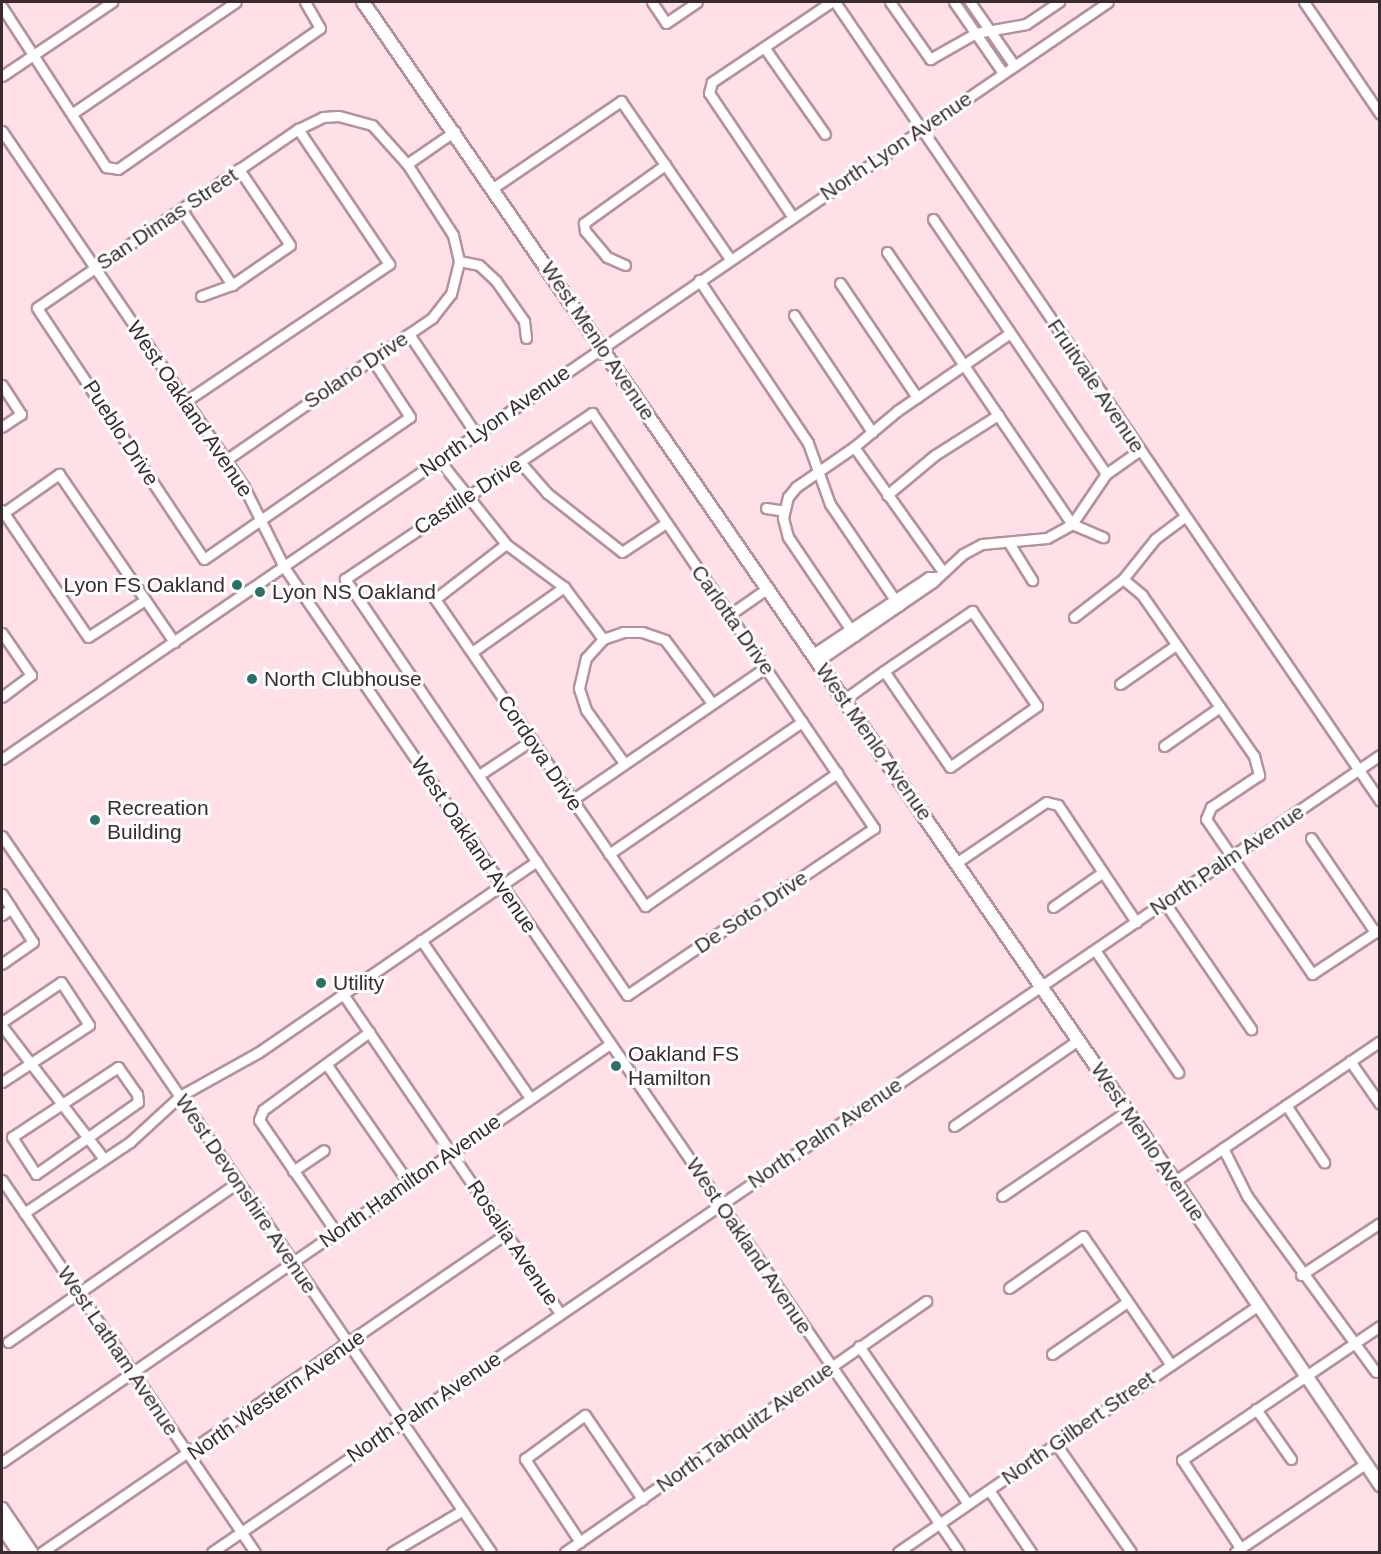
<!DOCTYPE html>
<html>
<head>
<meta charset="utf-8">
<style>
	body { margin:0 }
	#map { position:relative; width:1381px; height:1554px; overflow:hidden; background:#fee0e6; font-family:Arial,sans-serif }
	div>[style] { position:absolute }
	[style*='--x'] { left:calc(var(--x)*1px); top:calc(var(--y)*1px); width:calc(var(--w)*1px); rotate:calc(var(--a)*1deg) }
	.roads { filter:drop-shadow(2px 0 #b5929a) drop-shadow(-2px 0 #b5929a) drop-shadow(0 2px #b5929a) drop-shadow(0 -2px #b5929a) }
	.minor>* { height:9px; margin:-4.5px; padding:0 4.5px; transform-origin:4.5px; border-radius:4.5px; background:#fff }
	.major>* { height:12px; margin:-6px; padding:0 6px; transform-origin:6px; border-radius:6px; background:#fff }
	.dots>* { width:16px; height:16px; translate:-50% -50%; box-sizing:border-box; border:3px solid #fff; border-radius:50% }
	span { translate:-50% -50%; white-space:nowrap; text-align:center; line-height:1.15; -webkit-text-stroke:6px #fff; paint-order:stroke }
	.street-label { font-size:21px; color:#392b2e }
	.poi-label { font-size:21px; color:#392b2e }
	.right { translate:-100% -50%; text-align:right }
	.left { translate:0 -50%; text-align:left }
	.frame { position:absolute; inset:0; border:3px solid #392b2e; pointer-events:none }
</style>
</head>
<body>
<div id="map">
	<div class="roads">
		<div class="minor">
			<i style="--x:652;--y:2;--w:25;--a:56"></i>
			<i style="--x:666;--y:23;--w:37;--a:-34"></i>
			<i style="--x:835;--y:2;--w:967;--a:55.7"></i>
			<i style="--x:890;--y:2;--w:70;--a:54.9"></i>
			<i style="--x:930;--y:59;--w:53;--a:-29.5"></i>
			<i style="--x:976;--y:33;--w:51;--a:-10.2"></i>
			<i style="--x:1026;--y:24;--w:40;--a:-34"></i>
			<i style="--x:954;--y:2;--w:86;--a:55.4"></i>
			<i style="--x:970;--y:2;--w:77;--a:55.1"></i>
			<i style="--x:1304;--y:2;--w:135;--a:55.8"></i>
			<i style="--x:2;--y:7;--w:191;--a:57"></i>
			<i style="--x:106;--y:167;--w:12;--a:9"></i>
			<i style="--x:118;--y:169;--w:246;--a:-34.9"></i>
			<i style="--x:320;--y:28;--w:30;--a:-120"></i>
			<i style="--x:764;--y:47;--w:106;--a:55"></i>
			<i style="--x:2;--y:76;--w:133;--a:-33.9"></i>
			<i style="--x:73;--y:113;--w:197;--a:-34.3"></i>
			<i style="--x:2;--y:131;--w:430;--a:55.8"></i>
			<i style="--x:244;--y:487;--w:89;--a:63.4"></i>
			<i style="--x:284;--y:567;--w:1194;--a:55.58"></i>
			<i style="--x:407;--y:164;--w:58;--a:-34.5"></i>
			<i style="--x:493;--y:188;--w:155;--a:-34.2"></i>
			<i style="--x:621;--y:101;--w:192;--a:55.4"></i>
			<i style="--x:181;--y:209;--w:92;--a:56.1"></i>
			<i style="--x:792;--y:216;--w:148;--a:-124"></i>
			<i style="--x:709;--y:93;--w:11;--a:-75"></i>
			<i style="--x:712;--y:82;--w:143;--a:-33.9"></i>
			<i style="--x:933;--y:219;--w:308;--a:55.8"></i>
			<i style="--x:887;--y:252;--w:329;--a:55.8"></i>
			<i style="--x:1072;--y:524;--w:34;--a:23"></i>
			<i style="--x:459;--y:261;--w:20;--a:11"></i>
			<i style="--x:479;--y:265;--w:23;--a:43"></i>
			<i style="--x:496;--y:281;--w:49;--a:55"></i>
			<i style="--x:524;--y:321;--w:17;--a:83"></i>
			<i style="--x:625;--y:265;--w:20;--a:-156"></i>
			<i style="--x:607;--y:257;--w:34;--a:-130"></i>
			<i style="--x:585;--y:231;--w:8;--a:-97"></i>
			<i style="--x:584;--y:223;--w:100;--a:-35.6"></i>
			<i style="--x:699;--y:280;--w:196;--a:56.2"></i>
			<i style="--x:808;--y:443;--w:65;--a:70.2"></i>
			<i style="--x:830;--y:504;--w:123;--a:55.9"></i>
			<i style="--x:840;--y:283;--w:138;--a:56"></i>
			<i style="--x:201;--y:296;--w:33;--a:-20"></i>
			<i style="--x:232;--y:285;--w:70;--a:-34.6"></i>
			<i style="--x:290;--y:245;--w:92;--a:-123.9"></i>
			<i style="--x:794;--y:315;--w:141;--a:56.3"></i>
			<i style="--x:409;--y:334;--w:120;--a:56.2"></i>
			<i style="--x:2;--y:385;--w:35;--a:57"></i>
			<i style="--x:21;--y:414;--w:23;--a:146"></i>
			<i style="--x:186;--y:401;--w:245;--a:-34"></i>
			<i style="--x:389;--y:264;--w:163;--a:-124"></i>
			<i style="--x:592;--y:413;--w:502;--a:55.8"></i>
			<i style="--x:874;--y:828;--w:298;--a:145.9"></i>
			<i style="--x:627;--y:995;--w:503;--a:-124.13"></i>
			<i style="--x:345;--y:579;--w:298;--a:-33.9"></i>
			<i style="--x:854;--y:447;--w:153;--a:54.5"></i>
			<i style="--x:226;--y:460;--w:178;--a:-34.7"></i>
			<i style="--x:372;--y:359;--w:73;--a:-34.3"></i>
			<i style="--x:432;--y:318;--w:31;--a:-52"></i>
			<i style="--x:451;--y:294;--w:34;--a:-76"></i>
			<i style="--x:459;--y:261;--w:27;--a:-103"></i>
			<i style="--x:453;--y:235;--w:85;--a:-122.9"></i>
			<i style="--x:407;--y:164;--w:52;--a:-131.9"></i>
			<i style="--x:372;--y:125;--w:35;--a:-165"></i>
			<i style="--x:338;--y:116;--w:15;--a:176"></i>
			<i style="--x:323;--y:117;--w:28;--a:154"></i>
			<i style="--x:298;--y:129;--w:316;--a:145.6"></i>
			<i style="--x:37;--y:308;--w:301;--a:56.4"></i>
			<i style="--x:204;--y:559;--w:250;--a:-34.6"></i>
			<i style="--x:410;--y:417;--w:69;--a:-123.2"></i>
			<i style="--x:439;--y:460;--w:107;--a:51.4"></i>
			<i style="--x:506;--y:544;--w:72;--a:36.6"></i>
			<i style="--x:564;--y:587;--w:65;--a:53.1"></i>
			<i style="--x:520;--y:462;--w:41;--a:48.9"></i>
			<i style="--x:547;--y:493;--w:95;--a:38.2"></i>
			<i style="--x:622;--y:552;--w:53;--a:-33.4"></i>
			<i style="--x:887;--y:495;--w:62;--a:-39.8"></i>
			<i style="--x:935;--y:455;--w:75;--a:-32.4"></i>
			<i style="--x:766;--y:508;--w:18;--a:9"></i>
			<i style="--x:2;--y:510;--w:153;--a:55.9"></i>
			<i style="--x:88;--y:637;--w:68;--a:-33"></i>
			<i style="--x:2;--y:514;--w:70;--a:-35.1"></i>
			<i style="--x:59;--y:474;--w:204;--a:55.6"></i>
			<i style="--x:1009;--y:543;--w:44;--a:58.1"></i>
			<i style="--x:506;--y:544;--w:90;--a:142.2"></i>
			<i style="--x:435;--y:599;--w:372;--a:55.6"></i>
			<i style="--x:645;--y:906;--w:234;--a:-34.7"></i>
			<i style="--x:1123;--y:579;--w:25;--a:40"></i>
			<i style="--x:1142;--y:595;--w:196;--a:55.2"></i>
			<i style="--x:1254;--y:756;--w:20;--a:75"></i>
			<i style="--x:1259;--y:775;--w:58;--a:146.3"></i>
			<i style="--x:1211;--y:807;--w:13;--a:113"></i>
			<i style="--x:1206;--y:819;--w:188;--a:55.6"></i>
			<i style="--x:1312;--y:974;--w:82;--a:-33.5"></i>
			<i style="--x:729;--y:615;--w:47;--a:-34.7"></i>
			<i style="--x:1074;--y:617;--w:62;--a:-37.8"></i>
			<i style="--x:1123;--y:579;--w:51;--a:-51.3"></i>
			<i style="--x:1155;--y:539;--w:36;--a:-37"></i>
			<i style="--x:2;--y:633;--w:51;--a:55.4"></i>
			<i style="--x:31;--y:675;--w:36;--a:143"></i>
			<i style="--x:855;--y:636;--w:120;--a:-124.1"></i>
			<i style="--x:788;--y:537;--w:20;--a:-105"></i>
			<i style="--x:783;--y:518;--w:22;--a:-77"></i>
			<i style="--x:788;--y:497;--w:13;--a:-51"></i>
			<i style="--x:796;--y:487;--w:70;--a:-34.6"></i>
			<i style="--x:854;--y:447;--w:56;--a:-39.9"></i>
			<i style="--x:897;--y:411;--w:137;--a:-34.6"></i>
			<i style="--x:472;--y:652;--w:113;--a:-35.2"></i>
			<i style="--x:813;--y:654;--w:139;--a:-33.6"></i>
			<i style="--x:929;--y:577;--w:8;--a:0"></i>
			<i style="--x:818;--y:661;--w:140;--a:-34.5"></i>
			<i style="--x:933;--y:582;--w:41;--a:-43"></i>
			<i style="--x:963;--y:554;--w:21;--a:-28"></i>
			<i style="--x:982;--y:544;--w:65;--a:-5.3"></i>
			<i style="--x:1047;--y:538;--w:29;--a:-29"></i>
			<i style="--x:1072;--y:524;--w:60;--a:-55.8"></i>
			<i style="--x:1106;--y:474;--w:42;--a:-35.2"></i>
			<i style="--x:1120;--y:684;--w:68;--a:-34.9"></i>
			<i style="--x:845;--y:699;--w:48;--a:-35.7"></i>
			<i style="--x:884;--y:671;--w:107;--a:-34.3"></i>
			<i style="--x:972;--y:611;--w:115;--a:55.6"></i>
			<i style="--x:1037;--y:706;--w:106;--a:145"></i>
			<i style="--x:950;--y:767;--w:116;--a:-124.5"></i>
			<i style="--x:1164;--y:746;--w:68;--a:-34.9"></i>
			<i style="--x:2;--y:759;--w:1340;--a:-34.39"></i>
			<i style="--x:624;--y:763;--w:65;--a:-125.6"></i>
			<i style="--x:586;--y:710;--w:23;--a:-108"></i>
			<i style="--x:579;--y:688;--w:31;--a:-77"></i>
			<i style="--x:586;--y:658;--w:25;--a:-48"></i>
			<i style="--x:603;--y:639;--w:21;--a:-19"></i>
			<i style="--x:623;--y:632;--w:19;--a:0"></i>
			<i style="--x:642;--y:632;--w:24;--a:19"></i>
			<i style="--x:665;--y:640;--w:79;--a:53.3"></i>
			<i style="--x:479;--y:775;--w:64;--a:-33.4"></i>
			<i style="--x:572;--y:800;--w:235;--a:-34.4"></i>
			<i style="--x:2;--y:836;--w:867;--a:55.67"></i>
			<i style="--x:1311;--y:838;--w:114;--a:55.8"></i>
			<i style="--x:609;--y:854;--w:234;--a:-34.4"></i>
			<i style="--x:956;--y:863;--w:109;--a:-34.1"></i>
			<i style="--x:1046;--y:802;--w:12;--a:14"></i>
			<i style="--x:1058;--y:805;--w:141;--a:56.3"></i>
			<i style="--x:2;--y:894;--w:17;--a:57"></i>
			<i style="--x:1165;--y:903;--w:153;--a:55.7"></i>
			<i style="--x:1053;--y:907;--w:61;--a:-35"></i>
			<i style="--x:2;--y:915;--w:11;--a:-38"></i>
			<i style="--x:11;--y:908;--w:40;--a:57.1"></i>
			<i style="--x:33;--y:942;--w:38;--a:145"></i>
			<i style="--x:421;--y:940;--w:192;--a:55.4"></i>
			<i style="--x:1095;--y:950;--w:148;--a:55.8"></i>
			<i style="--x:343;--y:994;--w:386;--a:55.8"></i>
			<i style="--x:2;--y:1022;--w:71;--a:-34.1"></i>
			<i style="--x:61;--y:982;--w:51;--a:56.9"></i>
			<i style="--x:89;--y:1025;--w:104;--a:146.8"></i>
			<i style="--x:2;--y:1026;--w:168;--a:52.5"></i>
			<i style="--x:1350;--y:1061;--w:52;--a:55.1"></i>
			<i style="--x:327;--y:1065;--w:142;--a:55.3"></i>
			<i style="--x:118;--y:1067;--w:33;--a:55"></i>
			<i style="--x:137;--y:1094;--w:8;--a:83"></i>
			<i style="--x:138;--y:1102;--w:125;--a:144.8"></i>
			<i style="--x:36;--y:1174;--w:44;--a:-123"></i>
			<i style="--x:12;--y:1137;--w:127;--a:-33.4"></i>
			<i style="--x:1286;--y:1105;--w:69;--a:56.3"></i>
			<i style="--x:954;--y:1126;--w:151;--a:-34.7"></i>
			<i style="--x:1223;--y:1148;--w:54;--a:63.4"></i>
			<i style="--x:1247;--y:1196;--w:218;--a:53.8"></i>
			<i style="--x:293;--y:1171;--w:37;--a:-34"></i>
			<i style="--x:2;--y:1180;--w:450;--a:55.8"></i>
			<i style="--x:1175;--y:1181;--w:248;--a:-34.3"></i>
			<i style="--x:1002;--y:1196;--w:151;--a:-34.2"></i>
			<i style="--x:24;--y:1213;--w:128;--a:-33.8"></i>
			<i style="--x:130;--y:1142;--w:68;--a:-42.6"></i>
			<i style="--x:180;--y:1096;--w:90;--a:-29.1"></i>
			<i style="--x:259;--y:1052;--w:337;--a:-34.5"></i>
			<i style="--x:336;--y:1232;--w:136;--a:-124.5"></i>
			<i style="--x:259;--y:1120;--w:11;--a:-68"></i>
			<i style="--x:263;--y:1110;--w:132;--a:-36.3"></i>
			<i style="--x:1301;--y:1275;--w:95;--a:-33.4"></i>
			<i style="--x:1009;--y:1288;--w:90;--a:-35.1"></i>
			<i style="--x:1083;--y:1236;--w:156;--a:55.7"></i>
			<i style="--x:8;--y:1342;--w:280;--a:-34.8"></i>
			<i style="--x:859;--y:1346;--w:192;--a:55.4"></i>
			<i style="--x:1052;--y:1354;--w:91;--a:-34.7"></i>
			<i style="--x:1256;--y:1409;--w:61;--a:55"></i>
			<i style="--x:1056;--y:1444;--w:131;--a:55.2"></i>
			<i style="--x:2;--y:1462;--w:738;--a:-34.51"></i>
			<i style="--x:989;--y:1490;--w:75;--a:55.9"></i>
			<i style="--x:580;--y:1542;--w:100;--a:-123.5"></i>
			<i style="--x:525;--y:1459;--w:74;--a:-36.3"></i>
			<i style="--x:585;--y:1415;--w:102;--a:55.8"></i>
			<i style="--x:1241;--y:1549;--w:107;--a:-123.5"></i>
			<i style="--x:1182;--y:1460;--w:239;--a:-34.1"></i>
			<i style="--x:42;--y:1552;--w:564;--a:-34.45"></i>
			<i style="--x:212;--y:1552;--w:1414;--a:-34.31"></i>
			<i style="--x:392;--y:1552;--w:82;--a:-30.6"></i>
			<i style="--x:565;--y:1552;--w:440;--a:-34.8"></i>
			<i style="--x:898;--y:1552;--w:437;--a:-34.4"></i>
			<i style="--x:1235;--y:1552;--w:157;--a:-34.1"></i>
		</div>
		<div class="major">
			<i style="--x:363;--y:2;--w:1347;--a:55.44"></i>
			<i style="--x:1127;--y:1111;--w:452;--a:55.9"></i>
			<i style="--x:2;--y:1509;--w:52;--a:56"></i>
			<i style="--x:2;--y:1527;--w:30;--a:56"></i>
		</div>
	</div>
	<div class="dots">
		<i style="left:237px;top:585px;background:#2a7168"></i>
		<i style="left:260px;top:592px;background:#2a7168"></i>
		<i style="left:252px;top:679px;background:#2a7168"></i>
		<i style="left:95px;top:820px;background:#2a7168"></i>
		<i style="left:321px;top:983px;background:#2a7168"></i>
		<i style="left:616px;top:1066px;background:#2a7168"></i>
	</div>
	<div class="street-label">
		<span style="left:896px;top:146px;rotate:-34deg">North Lyon Avenue</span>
		<span style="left:167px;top:219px;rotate:-34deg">San Dimas Street</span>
		<span style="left:598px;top:341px;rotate:56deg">West Menlo Avenue</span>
		<span style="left:356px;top:370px;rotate:-34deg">Solano Drive</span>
		<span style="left:1096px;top:386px;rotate:56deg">Fruitvale Avenue</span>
		<span style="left:190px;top:409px;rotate:56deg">West Oakland Avenue</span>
		<span style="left:495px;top:421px;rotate:-35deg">North Lyon Avenue</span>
		<span style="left:121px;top:433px;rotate:57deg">Pueblo Drive</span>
		<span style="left:468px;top:496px;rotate:-33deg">Castille Drive</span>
		<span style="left:733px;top:620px;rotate:55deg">Carlotta Drive</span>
		<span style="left:874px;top:742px;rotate:55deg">West Menlo Avenue</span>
		<span style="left:540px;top:753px;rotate:56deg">Cordova Drive</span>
		<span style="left:474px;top:845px;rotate:56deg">West Oakland Avenue</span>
		<span style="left:1227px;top:860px;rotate:-34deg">North Palm Avenue</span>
		<span style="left:751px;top:912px;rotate:-34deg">De Soto Drive</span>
		<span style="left:825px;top:1133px;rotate:-34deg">North Palm Avenue</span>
		<span style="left:1148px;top:1142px;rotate:56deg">West Menlo Avenue</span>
		<span style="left:410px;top:1181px;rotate:-35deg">North Hamilton Avenue</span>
		<span style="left:246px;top:1194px;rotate:56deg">West Devonshire Avenue</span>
		<span style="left:513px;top:1243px;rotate:56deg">Rosalia Avenue</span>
		<span style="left:749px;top:1246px;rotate:56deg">West Oakland Avenue</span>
		<span style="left:118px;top:1351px;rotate:56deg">West Latham Avenue</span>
		<span style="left:276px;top:1395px;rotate:-35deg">North Western Avenue</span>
		<span style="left:424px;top:1407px;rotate:-34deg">North Palm Avenue</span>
		<span style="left:745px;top:1427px;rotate:-35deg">North Tahquitz Avenue</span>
		<span style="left:1078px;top:1428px;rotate:-35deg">North Gilbert Street</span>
	</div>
	<div class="poi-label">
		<span class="right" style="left:225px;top:585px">Lyon FS Oakland</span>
		<span class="left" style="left:272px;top:592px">Lyon NS Oakland</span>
		<span class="left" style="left:264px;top:679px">North Clubhouse</span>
		<span class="left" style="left:107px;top:820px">Recreation<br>Building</span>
		<span class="left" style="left:333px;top:983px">Utility</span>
		<span class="left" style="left:628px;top:1066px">Oakland FS<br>Hamilton</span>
	</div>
	<div class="frame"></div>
</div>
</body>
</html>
